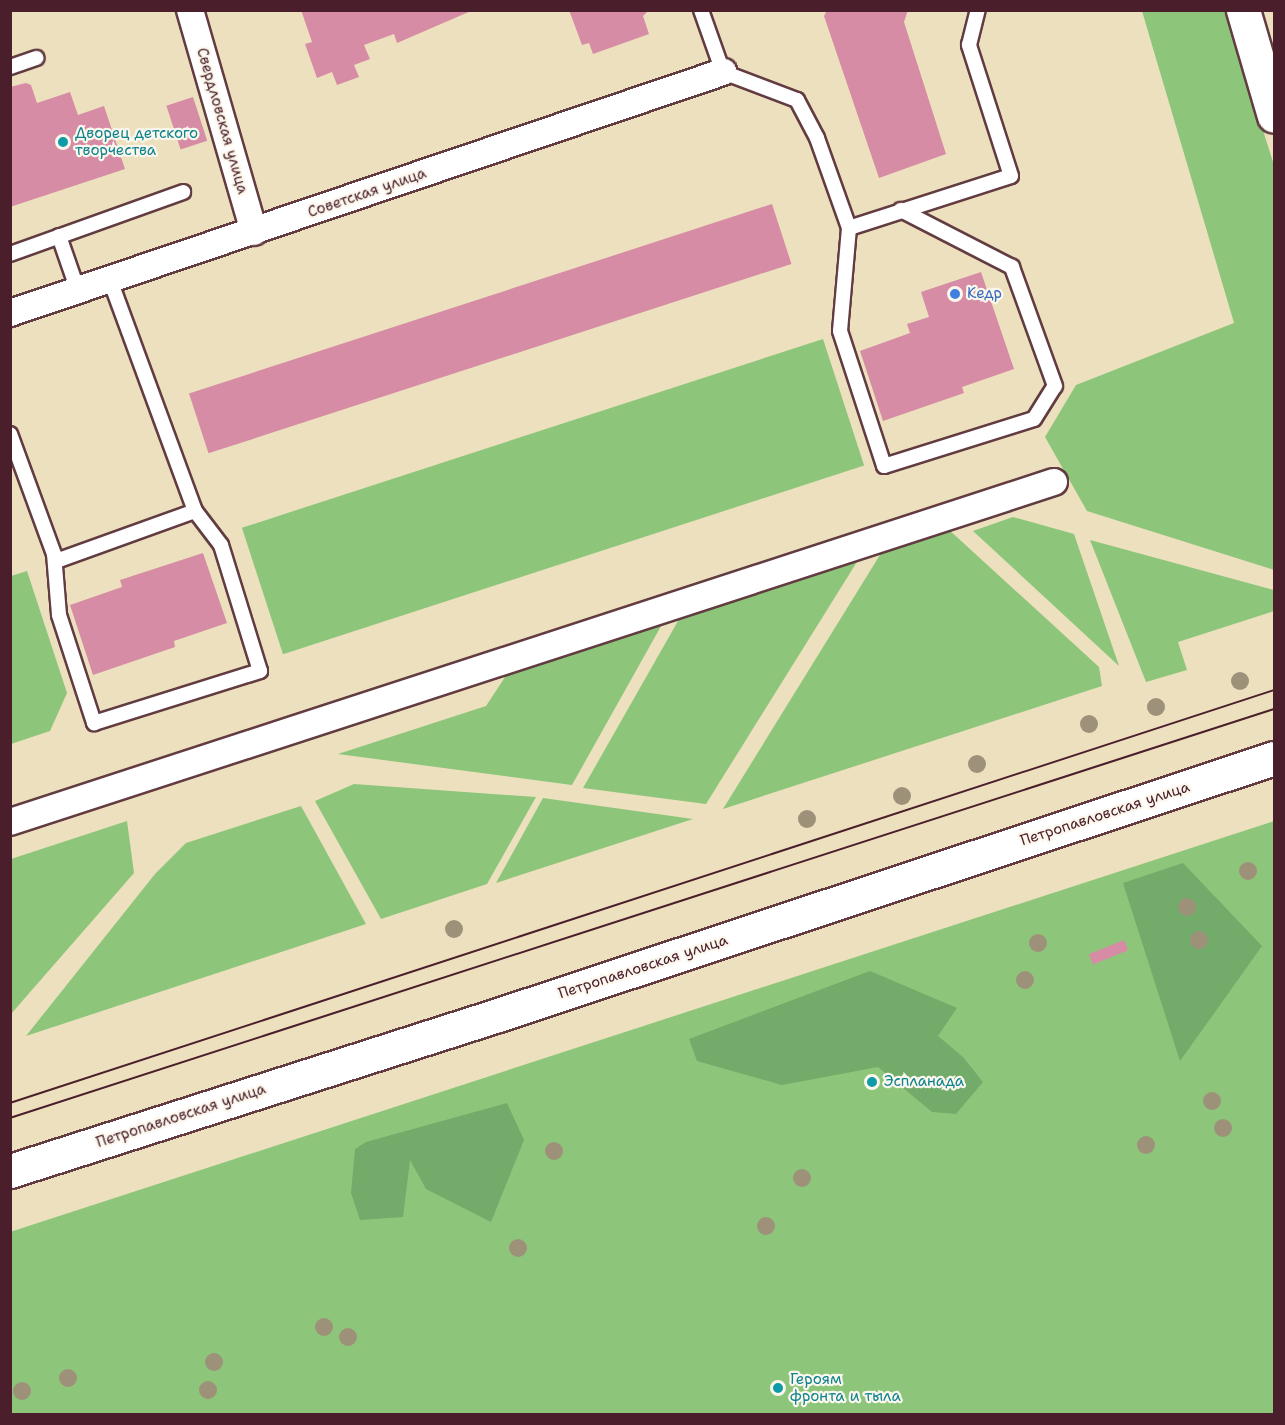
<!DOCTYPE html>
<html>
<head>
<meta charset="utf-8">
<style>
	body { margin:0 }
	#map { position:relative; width:1285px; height:1425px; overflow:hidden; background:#ede0be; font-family:"Shantell Sans",sans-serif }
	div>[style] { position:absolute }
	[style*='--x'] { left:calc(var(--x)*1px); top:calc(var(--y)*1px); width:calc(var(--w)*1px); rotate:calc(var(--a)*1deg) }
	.green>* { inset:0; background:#8dc67a; transform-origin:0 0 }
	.forest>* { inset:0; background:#72ab6a }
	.building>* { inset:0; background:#d68ca4; transform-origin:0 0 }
	.roads { filter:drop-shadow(2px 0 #623c41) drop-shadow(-2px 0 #623c41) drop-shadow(0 2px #623c41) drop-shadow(0 -2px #623c41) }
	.lane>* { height:14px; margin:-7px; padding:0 7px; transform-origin:7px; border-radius:7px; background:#fff }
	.street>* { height:26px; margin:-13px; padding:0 13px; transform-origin:13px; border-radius:13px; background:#fff }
	.secondary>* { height:33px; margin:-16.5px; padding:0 16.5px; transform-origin:16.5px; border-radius:16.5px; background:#fff }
	.primary>* { height:33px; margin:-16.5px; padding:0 16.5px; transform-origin:16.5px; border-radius:16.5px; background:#fff }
	.tram>* { height:1.5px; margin:-0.75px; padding:0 0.75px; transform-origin:0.75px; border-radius:0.75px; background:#4a1f2b }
	.trees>* { width:18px; height:18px; margin:-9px; border-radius:50%; background:#9e917a }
	.dots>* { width:16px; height:16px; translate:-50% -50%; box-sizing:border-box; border:3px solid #fbf7ec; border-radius:50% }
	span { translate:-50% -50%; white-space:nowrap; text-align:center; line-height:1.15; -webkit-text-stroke:4.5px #fbf7ec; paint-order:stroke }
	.street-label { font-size:15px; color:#4a1f2b }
	.culture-label { font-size:15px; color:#0d838f }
	.left { translate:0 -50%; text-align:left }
	.shop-label { font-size:15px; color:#366cbe }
	.frame { position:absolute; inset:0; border:12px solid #4a1f2b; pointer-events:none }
</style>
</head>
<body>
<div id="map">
	<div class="green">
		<i style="clip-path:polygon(1142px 11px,1225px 11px,1274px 165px,1274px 570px,1087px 511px,1045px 437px,1076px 385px,1234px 323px)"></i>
		<i style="left:823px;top:339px;width:133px;height:611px;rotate:72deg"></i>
		<i style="clip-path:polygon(1013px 517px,1074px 534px,1119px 666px,973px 531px)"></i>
		<i style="clip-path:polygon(947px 528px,1099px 667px,1102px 686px,723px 809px,883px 550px)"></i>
		<i style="clip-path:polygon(1090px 540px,1274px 590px,1274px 611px,1178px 642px,1187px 670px,1146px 682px)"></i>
		<i style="clip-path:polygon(860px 557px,706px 804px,583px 788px,682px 614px)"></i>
		<i style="clip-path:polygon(27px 571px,67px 693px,50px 731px,11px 744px,11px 576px)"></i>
		<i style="clip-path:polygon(665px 619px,572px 785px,338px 754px,486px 706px,509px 671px)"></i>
		<i style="clip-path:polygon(354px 784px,536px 797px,487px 884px,381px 919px,315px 801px)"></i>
		<i style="clip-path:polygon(543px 798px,693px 819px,496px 883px)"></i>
		<i style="clip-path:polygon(301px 806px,366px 924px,26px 1036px,155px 874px,186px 843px)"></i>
		<i style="clip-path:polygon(127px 821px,134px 873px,11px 1014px,11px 859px)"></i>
		<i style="clip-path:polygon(1274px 821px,1274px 1414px,11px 1414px,10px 1232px)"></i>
	</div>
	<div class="forest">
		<i style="clip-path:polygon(1183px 863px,1262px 946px,1180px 1061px,1123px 883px)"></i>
		<i style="clip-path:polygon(870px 971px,957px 1008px,938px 1036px,963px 1057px,983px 1082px,956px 1114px,932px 1112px,878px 1067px,782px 1085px,697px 1061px,689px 1039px)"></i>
		<i style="clip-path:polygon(507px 1103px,524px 1140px,491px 1222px,426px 1189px,410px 1160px,403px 1217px,360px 1220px,351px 1193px,355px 1149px,366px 1142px)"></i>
	</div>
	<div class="building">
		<i style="clip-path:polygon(301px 10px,471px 10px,471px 11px,397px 43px,394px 34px,364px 45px,370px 59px,354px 65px,359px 77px,337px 85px,332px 72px,317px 78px,305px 44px,312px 42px)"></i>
		<i style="clip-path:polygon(569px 10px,649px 10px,643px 16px,649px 34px,593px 54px,589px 43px,582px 45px)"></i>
		<i style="clip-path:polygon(827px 10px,908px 10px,904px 22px,946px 154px,879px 178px,824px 16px)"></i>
		<i style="clip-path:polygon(26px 83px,31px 85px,37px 103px,70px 92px,78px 115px,104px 106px,125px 169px,10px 207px,10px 87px)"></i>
		<i style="left:193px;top:97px;width:46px;height:28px;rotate:72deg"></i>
		<i style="left:772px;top:204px;width:63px;height:613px;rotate:72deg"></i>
		<i style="clip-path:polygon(981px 272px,1014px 369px,962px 387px,964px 393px,883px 421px,860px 351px,910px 333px,907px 324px,929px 317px,921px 292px)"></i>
		<i style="clip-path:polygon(203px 553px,227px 623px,174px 641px,175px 647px,93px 675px,70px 605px,122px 587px,120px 580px)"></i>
		<i style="left:1124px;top:940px;width:11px;height:38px;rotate:68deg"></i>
	</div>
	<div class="roads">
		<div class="lane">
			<i style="--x:701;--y:10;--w:66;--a:70.5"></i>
			<i style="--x:723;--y:72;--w:79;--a:20.7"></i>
			<i style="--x:797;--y:100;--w:43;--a:62.2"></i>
			<i style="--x:817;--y:138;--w:96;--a:70.4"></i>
			<i style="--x:849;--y:228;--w:170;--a:-17.8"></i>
			<i style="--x:1011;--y:176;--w:138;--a:-107.8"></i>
			<i style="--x:969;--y:45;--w:36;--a:-76"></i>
			<i style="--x:10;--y:67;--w:28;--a:-19"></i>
			<i style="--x:849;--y:228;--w:103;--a:95"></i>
			<i style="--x:840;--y:331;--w:142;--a:71.9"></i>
			<i style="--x:884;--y:466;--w:157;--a:-17.4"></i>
			<i style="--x:1034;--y:419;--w:39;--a:-58"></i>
			<i style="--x:1055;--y:386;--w:127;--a:-109.9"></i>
			<i style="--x:1012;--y:267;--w:125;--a:-152.8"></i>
			<i style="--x:59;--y:236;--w:58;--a:70.9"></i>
			<i style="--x:10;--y:254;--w:184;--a:-19.7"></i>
			<i style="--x:110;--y:280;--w:246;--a:69.8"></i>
			<i style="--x:10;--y:434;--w:128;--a:69.9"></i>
			<i style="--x:54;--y:554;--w:61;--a:85.3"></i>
			<i style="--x:59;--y:615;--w:114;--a:72"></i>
			<i style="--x:94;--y:723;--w:174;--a:-17.4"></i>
			<i style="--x:260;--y:671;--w:132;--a:-107.2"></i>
			<i style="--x:221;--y:545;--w:43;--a:-127.4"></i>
			<i style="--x:195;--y:511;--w:148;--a:160.2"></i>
		</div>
		<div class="street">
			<i style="--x:190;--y:10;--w:231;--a:73.9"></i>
			<i style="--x:10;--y:313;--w:753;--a:-18.68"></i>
			<i style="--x:10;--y:822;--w:1098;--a:-18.04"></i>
		</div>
		<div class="secondary">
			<i style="--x:10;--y:1171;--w:512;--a:-17.73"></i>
			<i style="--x:498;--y:1015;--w:817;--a:-18.32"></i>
		</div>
		<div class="primary">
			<i style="--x:1243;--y:10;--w:110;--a:73.7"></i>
		</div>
	</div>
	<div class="tram">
		<i style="--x:10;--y:1103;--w:1330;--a:-18.09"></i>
		<i style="--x:10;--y:1118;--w:1329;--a:-17.93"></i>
	</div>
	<div class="trees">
		<i style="left:1240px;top:681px"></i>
		<i style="left:1156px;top:707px"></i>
		<i style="left:1089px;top:724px"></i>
		<i style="left:977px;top:764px"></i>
		<i style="left:902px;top:796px"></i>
		<i style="left:807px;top:819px"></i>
		<i style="left:1248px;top:871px"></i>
		<i style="left:1187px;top:907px"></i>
		<i style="left:454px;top:929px"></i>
		<i style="left:1199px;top:940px"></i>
		<i style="left:1038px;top:943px"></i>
		<i style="left:1025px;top:980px"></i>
		<i style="left:1212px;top:1101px"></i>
		<i style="left:1223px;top:1128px"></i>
		<i style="left:1146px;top:1145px"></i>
		<i style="left:554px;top:1151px"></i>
		<i style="left:802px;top:1178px"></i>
		<i style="left:766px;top:1226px"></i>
		<i style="left:518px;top:1248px"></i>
		<i style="left:324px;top:1327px"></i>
		<i style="left:348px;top:1337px"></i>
		<i style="left:214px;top:1362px"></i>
		<i style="left:68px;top:1378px"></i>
		<i style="left:208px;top:1390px"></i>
		<i style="left:22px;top:1391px"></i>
	</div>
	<div class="dots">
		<i style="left:63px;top:142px;background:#0f9aa8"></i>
		<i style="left:955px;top:294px;background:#3f7fe0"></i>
		<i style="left:872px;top:1082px;background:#0f9aa8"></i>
		<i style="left:778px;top:1388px;background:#0f9aa8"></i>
	</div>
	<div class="street-label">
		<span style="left:222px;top:121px;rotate:74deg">Свердловская улица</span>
		<span style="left:367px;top:193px;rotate:-19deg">Советская улица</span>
		<span style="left:1105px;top:814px;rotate:-18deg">Петропавловская улица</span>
		<span style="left:643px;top:967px;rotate:-18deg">Петропавловская улица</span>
		<span style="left:181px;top:1116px;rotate:-18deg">Петропавловская улица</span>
	</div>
	<div class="culture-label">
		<span class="left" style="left:75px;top:142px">Дворец детского<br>творчества</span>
		<span class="left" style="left:884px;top:1082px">Эспланада</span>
		<span class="left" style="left:790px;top:1388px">Героям<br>фронта и тыла</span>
	</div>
	<div class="shop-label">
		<span class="left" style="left:967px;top:294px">Кедр</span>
	</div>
	<div class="frame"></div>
</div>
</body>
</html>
